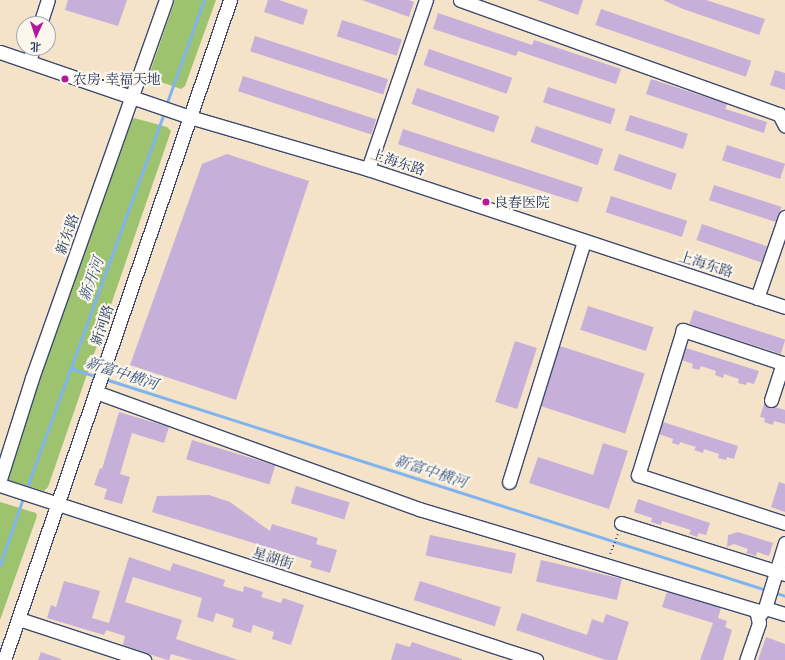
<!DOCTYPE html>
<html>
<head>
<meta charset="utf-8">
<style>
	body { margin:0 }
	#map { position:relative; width:785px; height:660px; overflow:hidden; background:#f4e3c9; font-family:"Libre Caslon Text","Noto Serif SC",serif }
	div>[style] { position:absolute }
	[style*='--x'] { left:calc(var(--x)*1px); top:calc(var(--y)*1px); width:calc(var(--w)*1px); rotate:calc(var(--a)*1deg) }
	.green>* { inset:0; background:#9dc36e }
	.stream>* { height:3px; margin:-1.5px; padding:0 1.5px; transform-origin:1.5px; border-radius:1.5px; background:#80b4ee }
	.building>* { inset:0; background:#c6afd9; transform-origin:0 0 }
	.path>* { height:1.5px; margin-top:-0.75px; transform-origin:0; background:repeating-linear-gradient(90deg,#3c4a6e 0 1px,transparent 0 4px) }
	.roads { filter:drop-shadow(1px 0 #3c4a6e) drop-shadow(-1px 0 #3c4a6e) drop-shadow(0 1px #3c4a6e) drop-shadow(0 -1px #3c4a6e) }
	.minor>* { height:13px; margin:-6.5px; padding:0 6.5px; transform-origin:6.5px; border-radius:6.5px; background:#fff }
	.dots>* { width:11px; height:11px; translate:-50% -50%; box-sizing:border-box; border:2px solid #fbf7ec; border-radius:50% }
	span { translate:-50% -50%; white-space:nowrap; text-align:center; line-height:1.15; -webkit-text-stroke:4px #fbf7ec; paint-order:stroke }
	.poi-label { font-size:14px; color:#1b2f5e }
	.left { translate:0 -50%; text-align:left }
	.street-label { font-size:14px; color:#1b2f5e }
	.water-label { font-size:15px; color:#395789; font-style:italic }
	.north { position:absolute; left:16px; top:16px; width:40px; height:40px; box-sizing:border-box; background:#fbf7ec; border:1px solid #a1a7b3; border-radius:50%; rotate:183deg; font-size:11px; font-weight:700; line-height:16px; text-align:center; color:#1b2f5e }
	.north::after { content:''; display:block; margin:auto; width:14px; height:18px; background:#b5179e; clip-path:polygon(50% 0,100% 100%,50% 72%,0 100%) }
</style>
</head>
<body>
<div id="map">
	<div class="green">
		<i style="clip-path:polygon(175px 0,216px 0,185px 86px,181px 89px,152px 79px,149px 75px)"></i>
		<i style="clip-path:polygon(134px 118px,167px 127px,171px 131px,48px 487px,44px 491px,8px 480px,6px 476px,130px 120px)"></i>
		<i style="clip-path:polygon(0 502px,36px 513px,37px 516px,0 620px)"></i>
	</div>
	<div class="stream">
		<i style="--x:166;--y:105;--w:112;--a:-70.1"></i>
		<i style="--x:70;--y:368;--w:28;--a:18"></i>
		<i style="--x:105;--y:379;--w:694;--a:17.7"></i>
		<i style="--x:26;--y:490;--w:402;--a:-69.9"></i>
		<i style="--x:0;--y:565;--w:74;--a:-71.1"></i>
		<i style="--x:773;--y:592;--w:13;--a:18"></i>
	</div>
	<div class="building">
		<i style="clip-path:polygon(68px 0,127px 0,118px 26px,65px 10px)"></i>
		<i style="clip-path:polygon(268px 0,279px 0,308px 10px,303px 25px,264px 12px)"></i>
		<i style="clip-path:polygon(362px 0,409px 0,414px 2px,409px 17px)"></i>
		<i style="clip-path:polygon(537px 0,583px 0,578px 15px)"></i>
		<i style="clip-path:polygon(663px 0,706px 0,765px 19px,759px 35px,683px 9px)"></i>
		<i style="left:601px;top:9px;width:159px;height:17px;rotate:19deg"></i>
		<i style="clip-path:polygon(438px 13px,532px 45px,534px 40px,621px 69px,616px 84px,518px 51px,516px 56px,433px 29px)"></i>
		<i style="left:342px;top:20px;width:63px;height:17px;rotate:18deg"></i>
		<i style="left:255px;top:36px;width:140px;height:16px;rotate:18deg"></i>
		<i style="left:429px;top:49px;width:88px;height:17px;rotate:19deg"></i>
		<i style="clip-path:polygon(775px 70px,785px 73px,785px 90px,770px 85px)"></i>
		<i style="left:243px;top:76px;width:140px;height:16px;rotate:18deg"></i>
		<i style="clip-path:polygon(651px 79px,727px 104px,725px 109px,767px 122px,764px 133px,646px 94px)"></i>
		<i style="left:548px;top:87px;width:71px;height:16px;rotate:18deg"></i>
		<i style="left:417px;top:88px;width:87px;height:17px;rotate:19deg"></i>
		<i style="left:630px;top:115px;width:61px;height:16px;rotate:18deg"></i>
		<i style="left:536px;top:126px;width:71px;height:17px;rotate:19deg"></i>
		<i style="left:403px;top:129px;width:189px;height:16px;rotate:18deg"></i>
		<i style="left:727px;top:145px;width:61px;height:16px;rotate:18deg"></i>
		<i style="clip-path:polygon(227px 154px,309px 181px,236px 400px,130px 365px,202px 164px)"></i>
		<i style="left:619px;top:154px;width:61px;height:17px;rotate:19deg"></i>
		<i style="left:714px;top:185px;width:71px;height:16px;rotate:18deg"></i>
		<i style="left:611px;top:196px;width:80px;height:17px;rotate:18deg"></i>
		<i style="left:702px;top:224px;width:69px;height:17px;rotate:19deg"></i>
		<i style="left:588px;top:306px;width:69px;height:25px;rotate:18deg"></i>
		<i style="left:694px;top:310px;width:96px;height:15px;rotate:18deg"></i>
		<i style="left:515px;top:341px;width:23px;height:64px;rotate:18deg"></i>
		<i style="left:560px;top:346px;width:89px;height:63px;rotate:18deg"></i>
		<i style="clip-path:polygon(686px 348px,759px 371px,754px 384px,747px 382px,746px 385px,738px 383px,739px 379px,724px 374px,723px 378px,715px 375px,716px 371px,701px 366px,699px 370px,692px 368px,693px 364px,682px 360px)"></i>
		<i style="clip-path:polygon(764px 404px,785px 410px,785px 424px,774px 421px,773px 425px,764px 422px,765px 418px,760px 417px)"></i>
		<i style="clip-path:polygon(119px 412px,169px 427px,164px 443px,132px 433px,120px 474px,130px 477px,122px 504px,104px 499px,107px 489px,94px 485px,100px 468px,102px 469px)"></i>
		<i style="clip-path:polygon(663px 422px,738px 446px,734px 459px,727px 457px,726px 460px,718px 458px,719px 454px,704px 449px,703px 453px,694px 450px,696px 447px,680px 442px,679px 445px,672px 443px,673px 439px,659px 434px)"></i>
		<i style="left:192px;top:440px;width:87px;height:20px;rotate:17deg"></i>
		<i style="clip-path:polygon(603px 443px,628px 451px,609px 509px,529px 483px,538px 457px,593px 475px)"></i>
		<i style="clip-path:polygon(779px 482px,785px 484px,785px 512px,771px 507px)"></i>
		<i style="left:296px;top:486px;width:56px;height:18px;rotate:17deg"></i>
		<i style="clip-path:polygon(209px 495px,230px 502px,270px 531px,272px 524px,318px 538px,316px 544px,337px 550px,330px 573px,310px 567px,312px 561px,152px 512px,157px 496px)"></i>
		<i style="clip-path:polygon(638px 499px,710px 523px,706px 535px,699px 533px,697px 537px,689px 534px,691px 530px,662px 521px,661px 525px,651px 522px,652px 518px,634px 512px)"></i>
		<i style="clip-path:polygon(738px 532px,773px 543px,769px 556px,757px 552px,756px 556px,746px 553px,748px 549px,734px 544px,727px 547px,728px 535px)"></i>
		<i style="left:430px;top:535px;width:88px;height:21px;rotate:12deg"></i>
		<i style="clip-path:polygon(129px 557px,170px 571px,173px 563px,225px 580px,223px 586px,243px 592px,244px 586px,263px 592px,261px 597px,281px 603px,283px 598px,304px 605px,291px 645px,272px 639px,274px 632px,253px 625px,251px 633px,232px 627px,234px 619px,216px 613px,213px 622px,197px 617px,202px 598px,133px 577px,125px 602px,182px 620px,176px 639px,238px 660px,192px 660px,171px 654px,169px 660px,167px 660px,123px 645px,125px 636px,106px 630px,104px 635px,47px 618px,51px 605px,56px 607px,64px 581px,100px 591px,92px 618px,109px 623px)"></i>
		<i style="left:541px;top:560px;width:83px;height:22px;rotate:13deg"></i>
		<i style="left:420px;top:581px;width:85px;height:20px;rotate:18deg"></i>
		<i style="clip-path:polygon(667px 592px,721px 608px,718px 618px,727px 621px,725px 627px,732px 630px,723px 660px,700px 660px,713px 623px,662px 607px)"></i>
		<i style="clip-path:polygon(522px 613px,587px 635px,592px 619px,603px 623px,606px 614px,629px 622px,617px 660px,606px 660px,516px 630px)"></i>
		<i style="clip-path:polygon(766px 637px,785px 644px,785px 660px,758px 660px)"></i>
		<i style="clip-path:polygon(412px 642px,462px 659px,462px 660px,391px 660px,396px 643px,410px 647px)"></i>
		<i style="clip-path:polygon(41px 652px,61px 659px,61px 660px,38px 660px)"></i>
	</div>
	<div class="path">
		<i style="--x:610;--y:554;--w:22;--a:-69"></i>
	</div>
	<div class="roads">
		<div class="minor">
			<i style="--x:460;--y:0;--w:339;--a:19.7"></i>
			<i style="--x:779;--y:114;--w:13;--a:63"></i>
			<i style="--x:40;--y:24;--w:25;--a:-72"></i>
			<i style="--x:0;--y:52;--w:201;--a:18.9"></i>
			<i style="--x:190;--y:117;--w:185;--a:16.3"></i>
			<i style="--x:368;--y:169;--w:439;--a:18.3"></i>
			<i style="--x:29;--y:62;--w:15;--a:-74"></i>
			<i style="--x:368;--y:169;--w:179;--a:-71.1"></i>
			<i style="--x:757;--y:298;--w:86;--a:-70.9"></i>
			<i style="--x:785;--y:364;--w:108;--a:-161.6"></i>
			<i style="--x:683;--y:330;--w:152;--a:107.2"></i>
			<i style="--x:638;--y:475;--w:155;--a:18.1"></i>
			<i style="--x:96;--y:392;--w:344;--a:19.9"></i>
			<i style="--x:419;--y:509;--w:352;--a:16.7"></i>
			<i style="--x:756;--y:610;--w:13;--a:77"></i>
			<i style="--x:759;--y:623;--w:39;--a:109"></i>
			<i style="--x:771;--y:400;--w:39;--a:-72"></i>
			<i style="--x:0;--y:479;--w:106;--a:-72.4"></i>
			<i style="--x:32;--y:378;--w:401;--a:-70.5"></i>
			<i style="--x:509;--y:482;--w:252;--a:-72.7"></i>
			<i style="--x:0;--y:485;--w:564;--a:18.08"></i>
			<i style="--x:621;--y:523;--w:172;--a:17.3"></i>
			<i style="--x:765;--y:608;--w:21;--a:17"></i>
			<i style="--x:758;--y:617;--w:11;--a:-52"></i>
			<i style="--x:765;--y:608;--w:68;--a:-72.9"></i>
			<i style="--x:19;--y:619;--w:132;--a:18.2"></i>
			<i style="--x:4;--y:660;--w:698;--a:-71.1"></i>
		</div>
	</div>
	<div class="dots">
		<i style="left:65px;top:79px;background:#b5179e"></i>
		<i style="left:486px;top:202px;background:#b5179e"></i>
	</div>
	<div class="poi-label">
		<span class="left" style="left:73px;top:79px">农房·幸福天地</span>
		<span class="left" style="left:494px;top:202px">良春医院</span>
	</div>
	<div class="street-label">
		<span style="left:398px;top:162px;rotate:18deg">上海东路</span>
		<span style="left:67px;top:234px;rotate:-70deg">新东路</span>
		<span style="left:706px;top:264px;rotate:18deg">上海东路</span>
		<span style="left:102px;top:325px;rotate:-71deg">新河路</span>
		<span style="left:273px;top:558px;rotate:18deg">星湖街</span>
	</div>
	<div class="water-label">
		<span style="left:91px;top:279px;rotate:-70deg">新开河</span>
		<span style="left:122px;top:373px;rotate:18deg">新富中横河</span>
		<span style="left:431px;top:471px;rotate:18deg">新富中横河</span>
	</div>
	<div class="north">北</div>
</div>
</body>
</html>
